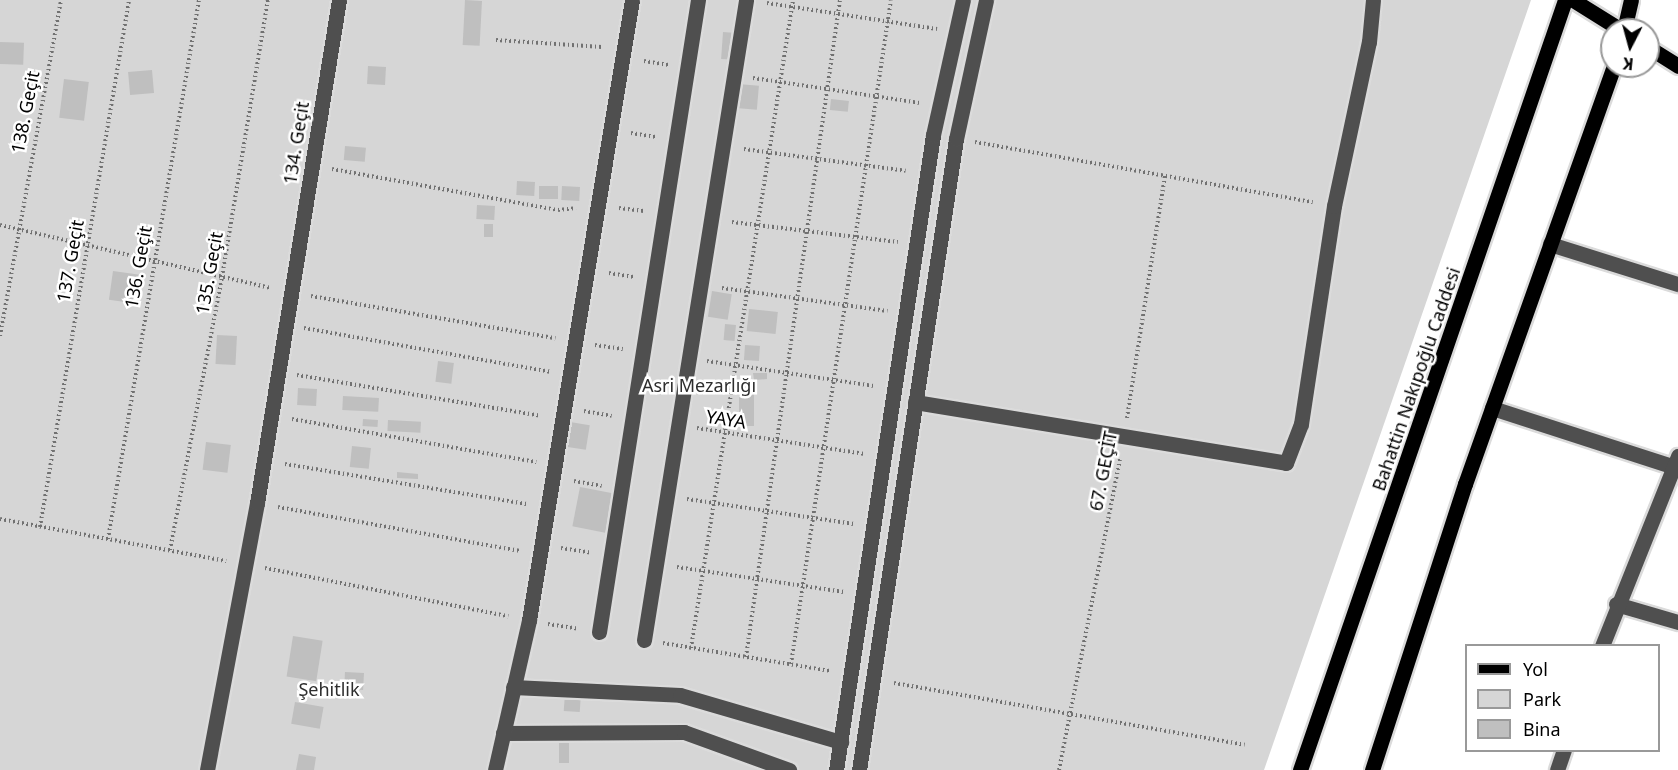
<!DOCTYPE html>
<html>
<head>
<meta charset="utf-8">
<style>
	body { margin:0 }
	#map { position:relative; width:1678px; height:770px; overflow:hidden; background:#fff; font-family:"Noto Sans",sans-serif }
	div>[style] { position:absolute }
	[style*='--x'] { left:calc(var(--x)*1px); top:calc(var(--y)*1px); width:calc(var(--w)*1px); rotate:calc(var(--a)*1deg) }
	.green>* { inset:0; background:#d6d6d6 }
	.building>* { inset:0; background:#bfbfbf; transform-origin:0 0 }
	.path>* { height:4px; margin-top:-2px; transform-origin:0; background:repeating-linear-gradient(90deg,#717171 0 1.5px,transparent 0 4.5px) }
	.roads { filter:drop-shadow(2px 0 #dbdbdb) drop-shadow(-2px 0 #dbdbdb) drop-shadow(0 2px #dbdbdb) drop-shadow(0 -2px #dbdbdb) }
	.minor>* { height:15px; margin:-7.5px; padding:0 7.5px; transform-origin:7.5px; border-radius:7.5px; background:#4f4f4f }
	.major>* { height:15px; margin:-7.5px; padding:0 7.5px; transform-origin:7.5px; border-radius:7.5px; background:#000 }
	span { translate:-50% -50%; white-space:nowrap; text-align:center; line-height:1.15; -webkit-text-stroke:5px #fff; paint-order:stroke }
	.street-label { font-size:18px; color:#000 }
	.park-label { font-size:18px; color:#2d2d2d }
	.legend { position:absolute; left:1465px; top:644px; width:195px; height:108px; box-sizing:border-box; background:#fff; border:2px solid #999; margin:0; padding:8px 10px; list-style:none; font-size:18px; color:#000 }
	.legend li { display:flex; align-items:center; gap:12px; height:30px }
	.legend b { width:30px; border:2px solid #999 }
	.north { position:absolute; left:1600px; top:18px; width:60px; height:60px; box-sizing:border-box; background:#fff; border:2px solid #999; border-radius:50%; rotate:186deg; font-size:16px; font-weight:700; line-height:24px; text-align:center; color:#000 }
	.north::after { content:''; display:block; margin:auto; width:21px; height:27px; background:#000; clip-path:polygon(50% 0,100% 100%,50% 72%,0 100%) }
</style>
</head>
<body>
<div id="map">
	<div class="green">
		<i style="clip-path:polygon(0 0,1531px 0,1264px 770px,0 770px)"></i>
	</div>
	<div class="building">
		<i style="left:465px;top:0;width:17px;height:45px;rotate:3deg"></i>
		<i style="left:723px;top:32px;width:13px;height:27px;rotate:4deg"></i>
		<i style="left:0;top:42px;width:24px;height:22px;rotate:2deg"></i>
		<i style="left:368px;top:66px;width:18px;height:18px;rotate:3deg"></i>
		<i style="left:152px;top:70px;width:23px;height:24px;rotate:85deg"></i>
		<i style="left:64px;top:79px;width:25px;height:39px;rotate:7deg"></i>
		<i style="left:738px;top:84px;width:21px;height:24px;rotate:5deg"></i>
		<i style="left:831px;top:99px;width:18px;height:11px;rotate:6deg"></i>
		<i style="left:345px;top:146px;width:21px;height:14px;rotate:5deg"></i>
		<i style="left:517px;top:181px;width:18px;height:14px;rotate:3deg"></i>
		<i style="left:539px;top:186px;width:19px;height:13px"></i>
		<i style="left:562px;top:186px;width:18px;height:14px;rotate:3deg"></i>
		<i style="left:477px;top:205px;width:18px;height:14px;rotate:3deg"></i>
		<i style="left:484px;top:224px;width:9px;height:13px"></i>
		<i style="left:113px;top:271px;width:27px;height:29px;rotate:8deg"></i>
		<i style="left:712px;top:291px;width:20px;height:26px;rotate:9deg"></i>
		<i style="left:749px;top:309px;width:29px;height:22px;rotate:6deg"></i>
		<i style="left:725px;top:324px;width:11px;height:16px;rotate:5deg"></i>
		<i style="left:217px;top:335px;width:20px;height:29px;rotate:3deg"></i>
		<i style="left:745px;top:345px;width:15px;height:15px;rotate:4deg"></i>
		<i style="left:438px;top:361px;width:16px;height:21px;rotate:7deg"></i>
		<i style="clip-path:polygon(753px 373px,767px 373px,767px 379px,754px 380px)"></i>
		<i style="left:739px;top:384px;width:15px;height:42px"></i>
		<i style="left:298px;top:388px;width:19px;height:17px;rotate:3deg"></i>
		<i style="left:343px;top:396px;width:36px;height:14px;rotate:3deg"></i>
		<i style="left:363px;top:419px;width:15px;height:7px;rotate:4deg"></i>
		<i style="left:388px;top:420px;width:33px;height:11px;rotate:3deg"></i>
		<i style="left:570px;top:422px;width:20px;height:25px;rotate:9deg"></i>
		<i style="left:206px;top:442px;width:25px;height:28px;rotate:7deg"></i>
		<i style="left:352px;top:446px;width:19px;height:21px;rotate:6deg"></i>
		<i style="clip-path:polygon(397px 472px,418px 474px,418px 479px,397px 478px)"></i>
		<i style="left:580px;top:487px;width:36px;height:40px;rotate:11deg"></i>
		<i style="left:293px;top:636px;width:30px;height:41px;rotate:9deg"></i>
		<i style="left:345px;top:672px;width:19px;height:17px;rotate:3deg"></i>
		<i style="left:565px;top:693px;width:16px;height:18px;rotate:4deg"></i>
		<i style="left:295px;top:702px;width:29px;height:22px;rotate:10deg"></i>
		<i style="left:559px;top:739px;width:10px;height:24px"></i>
		<i style="clip-path:polygon(299px 754px,316px 757px,314px 770px,296px 770px)"></i>
	</div>
	<div class="path">
		<i style="--x:767;--y:3;--w:172;--a:8.7"></i>
		<i style="--x:496;--y:40;--w:106;--a:3.8"></i>
		<i style="--x:644;--y:61;--w:25;--a:9"></i>
		<i style="--x:753;--y:78;--w:170;--a:8.5"></i>
		<i style="--x:631;--y:133;--w:25;--a:9"></i>
		<i style="--x:975;--y:142;--w:343;--a:10.1"></i>
		<i style="--x:744;--y:149;--w:163;--a:7.7"></i>
		<i style="--x:332;--y:169;--w:230;--a:10.3"></i>
		<i style="--x:558;--y:210;--w:18;--a:-6"></i>
		<i style="--x:619;--y:208;--w:25;--a:7"></i>
		<i style="--x:732;--y:222;--w:167;--a:6.9"></i>
		<i style="--x:0;--y:225;--w:278;--a:13.1"></i>
		<i style="--x:609;--y:273;--w:25;--a:9"></i>
		<i style="--x:722;--y:288;--w:167;--a:7.9"></i>
		<i style="--x:311;--y:296;--w:248;--a:9.8"></i>
		<i style="--x:304;--y:328;--w:251;--a:10.1"></i>
		<i style="--x:0;--y:336;--w:341;--a:-79.7"></i>
		<i style="--x:595;--y:345;--w:28;--a:8"></i>
		<i style="--x:707;--y:361;--w:170;--a:8.5"></i>
		<i style="--x:297;--y:375;--w:247;--a:9.5"></i>
		<i style="--x:584;--y:411;--w:28;--a:10"></i>
		<i style="--x:1127;--y:418;--w:246;--a:-81.1"></i>
		<i style="--x:292;--y:419;--w:248;--a:10"></i>
		<i style="--x:697;--y:428;--w:170;--a:8.8"></i>
		<i style="--x:285;--y:464;--w:245;--a:9.4"></i>
		<i style="--x:574;--y:481;--w:28;--a:10"></i>
		<i style="--x:687;--y:499;--w:169;--a:8.5"></i>
		<i style="--x:278;--y:507;--w:245;--a:10.3"></i>
		<i style="--x:0;--y:519;--w:230;--a:10.5"></i>
		<i style="--x:40;--y:527;--w:534;--a:-80.41"></i>
		<i style="--x:108;--y:539;--w:547;--a:-80.42"></i>
		<i style="--x:561;--y:548;--w:31;--a:9"></i>
		<i style="--x:170;--y:550;--w:278;--a:-79.2"></i>
		<i style="--x:222;--y:277;--w:281;--a:-80.6"></i>
		<i style="--x:677;--y:567;--w:169;--a:8.5"></i>
		<i style="--x:265;--y:568;--w:248;--a:11.2"></i>
		<i style="--x:548;--y:624;--w:31;--a:9"></i>
		<i style="--x:663;--y:643;--w:169;--a:9.5"></i>
		<i style="--x:691;--y:648;--w:656;--a:-81.05"></i>
		<i style="--x:746;--y:657;--w:664;--a:-81.86"></i>
		<i style="--x:791;--y:664;--w:671;--a:-81.44"></i>
		<i style="--x:894;--y:683;--w:356;--a:10"></i>
		<i style="--x:1059;--y:770;--w:318;--a:-78.9"></i>
	</div>
	<div class="roads">
		<div class="minor">
			<i style="--x:1550;--y:244;--w:134;--a:17.4"></i>
			<i style="--x:915;--y:402;--w:376;--a:9.3"></i>
			<i style="--x:1286;--y:463;--w:42;--a:-69"></i>
			<i style="--x:1301;--y:424;--w:220;--a:-81.4"></i>
			<i style="--x:1334;--y:206;--w:168;--a:-78"></i>
			<i style="--x:1369;--y:42;--w:42;--a:-84.6"></i>
			<i style="--x:1492;--y:408;--w:195;--a:17.9"></i>
			<i style="--x:1616;--y:604;--w:65;--a:16.2"></i>
			<i style="--x:599;--y:632;--w:640;--a:-81.1"></i>
			<i style="--x:644;--y:640;--w:648;--a:-80.94"></i>
			<i style="--x:1602;--y:646;--w:205;--a:-68.2"></i>
			<i style="--x:513;--y:687;--w:167;--a:2.7"></i>
			<i style="--x:680;--y:695;--w:168;--a:16.3"></i>
			<i style="--x:503;--y:733;--w:181;--a:-0.3"></i>
			<i style="--x:684;--y:732;--w:112;--a:19.9"></i>
			<i style="--x:207;--y:770;--w:272;--a:-79.4"></i>
			<i style="--x:257;--y:503;--w:510;--a:-80.74"></i>
			<i style="--x:495;--y:770;--w:154;--a:-77.2"></i>
			<i style="--x:529;--y:620;--w:628;--a:-80.57"></i>
			<i style="--x:836;--y:770;--w:642;--a:-81.31"></i>
			<i style="--x:933;--y:135;--w:138;--a:-77.5"></i>
			<i style="--x:859;--y:770;--w:638;--a:-81.26"></i>
			<i style="--x:956;--y:139;--w:142;--a:-77.8"></i>
			<i style="--x:1557;--y:770;--w:21;--a:-71"></i>
		</div>
		<div class="major">
			<i style="--x:1573;--y:0;--w:57;--a:32"></i>
			<i style="--x:1624;--y:30;--w:31;--a:-77"></i>
			<i style="--x:1648;--y:47;--w:36;--a:32"></i>
			<i style="--x:1300;--y:770;--w:814;--a:-71.01"></i>
			<i style="--x:1372;--y:770;--w:301;--a:-72"></i>
			<i style="--x:1465;--y:484;--w:444;--a:-70.4"></i>
		</div>
	</div>
	<div class="street-label">
		<span style="left:25px;top:112px;rotate:-79deg">138. Geçit</span>
		<span style="left:296px;top:143px;rotate:-81deg">134. Geçit</span>
		<span style="left:70px;top:261px;rotate:-80deg">137. Geçit</span>
		<span style="left:138px;top:267px;rotate:-80deg">136. Geçit</span>
		<span style="left:209px;top:273px;rotate:-80deg">135. Geçit</span>
		<span style="left:1416px;top:379px;rotate:-71deg">Bahattin Nakıpoğlu Caddesi</span>
		<span style="left:726px;top:419px;rotate:9deg">YAYA</span>
		<span style="left:1103px;top:471px;rotate:-79deg">67. GEÇİT</span>
	</div>
	<div class="park-label">
		<span style="left:699px;top:385px">Asri Mezarlığı</span>
		<span style="left:329px;top:689px">Şehitlik</span>
	</div>
	<ul class="legend">
	<li><b style="height:8px;background:#000"></b>Yol</li>
	<li><b style="height:16px;background:#d6d6d6"></b>Park</li>
	<li><b style="height:16px;background:#bfbfbf"></b>Bina</li>
	</ul>
	<div class="north">K</div>
</div>
</body>
</html>
